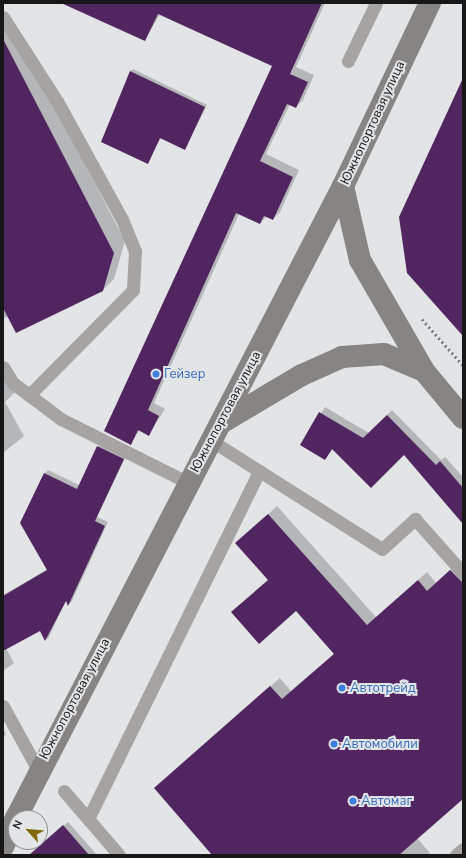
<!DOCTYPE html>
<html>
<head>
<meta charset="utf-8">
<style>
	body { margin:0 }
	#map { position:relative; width:466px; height:858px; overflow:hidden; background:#e3e4e6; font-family:"Nunito Sans",sans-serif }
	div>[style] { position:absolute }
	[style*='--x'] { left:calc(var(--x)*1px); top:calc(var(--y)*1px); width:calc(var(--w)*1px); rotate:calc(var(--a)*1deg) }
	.shadow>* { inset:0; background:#0003 }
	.building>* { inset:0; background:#512660 }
	.path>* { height:2.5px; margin-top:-1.25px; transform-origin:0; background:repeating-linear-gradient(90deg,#808082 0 2px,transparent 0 5px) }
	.lane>* { height:13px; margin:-6.5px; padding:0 6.5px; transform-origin:6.5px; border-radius:6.5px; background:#a5a4a3 }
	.secondary>* { height:22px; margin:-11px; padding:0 11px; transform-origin:11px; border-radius:11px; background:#878584 }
	.dots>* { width:11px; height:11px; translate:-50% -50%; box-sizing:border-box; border:2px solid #e3e4e6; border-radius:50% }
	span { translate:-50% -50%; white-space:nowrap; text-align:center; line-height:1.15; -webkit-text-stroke:4px #e3e4e6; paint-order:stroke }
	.street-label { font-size:13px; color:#171718 }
	.shop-label { font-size:13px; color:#366cbe }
	.left { translate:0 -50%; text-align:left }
	.frame { position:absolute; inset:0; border:4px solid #171718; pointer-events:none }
	.north { position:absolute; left:8px; top:810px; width:40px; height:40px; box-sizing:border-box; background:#e3e4e6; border:1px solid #919294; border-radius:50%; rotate:297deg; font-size:11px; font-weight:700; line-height:16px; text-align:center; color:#171718 }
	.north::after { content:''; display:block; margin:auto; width:14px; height:18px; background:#806a02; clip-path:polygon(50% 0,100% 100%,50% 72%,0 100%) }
</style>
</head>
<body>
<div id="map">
	<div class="shadow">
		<i style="clip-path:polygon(95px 3px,325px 3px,296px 67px,314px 75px,303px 100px,296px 107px,290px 104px,266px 154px,299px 170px,280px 212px,273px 219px,267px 216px,260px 223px,239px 214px,154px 403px,165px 409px,149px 434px,140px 430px,130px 444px,273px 65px,160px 14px,145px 40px)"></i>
		<i style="clip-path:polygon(3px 17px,9px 19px,125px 241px,114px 279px,103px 290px,3px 318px)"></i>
		<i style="clip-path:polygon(133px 69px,207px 105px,185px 149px,161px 138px,147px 163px,130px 72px)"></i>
		<i style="clip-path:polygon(3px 373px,15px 392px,5px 402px,24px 436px,3px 453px)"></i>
		<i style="clip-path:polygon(325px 407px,369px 433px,392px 410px,441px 460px,445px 457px,463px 477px,463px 522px,404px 454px,333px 449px,325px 459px,301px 444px)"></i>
		<i style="clip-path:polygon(101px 443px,126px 456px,97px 517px,108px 522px,72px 601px,69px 604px,66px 600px,49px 637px,46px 640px,40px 629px,6px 648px,14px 663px,3px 671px,3px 595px,48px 569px,45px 473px,48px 470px,79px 485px)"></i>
		<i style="clip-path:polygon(277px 506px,376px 617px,427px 572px,436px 583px,459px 562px,463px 567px,463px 798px,417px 838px,430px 853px,427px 855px,214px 855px,164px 780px,280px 678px,291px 691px,335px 653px,269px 580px,246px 535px)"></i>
		<i style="clip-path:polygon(3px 728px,6px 734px,3px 737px)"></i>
		<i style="clip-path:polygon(68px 822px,97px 855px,40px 855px,40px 846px)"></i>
	</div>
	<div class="building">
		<i style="clip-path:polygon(61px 3px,322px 3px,290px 74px,308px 82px,296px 108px,287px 104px,260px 161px,293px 177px,273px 220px,264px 216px,260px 224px,236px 213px,148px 410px,159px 416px,149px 436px,138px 430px,131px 445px,104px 431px,272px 66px,158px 14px,145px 41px)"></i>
		<i style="clip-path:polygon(3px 39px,114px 253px,103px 291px,16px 333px,3px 308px)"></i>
		<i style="clip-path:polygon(130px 71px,205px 107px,185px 150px,160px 138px,148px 164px,101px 142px)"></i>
		<i style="clip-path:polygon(463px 78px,463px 336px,407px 273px,399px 217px)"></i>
		<i style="clip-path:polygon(319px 412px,363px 438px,387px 415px,436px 465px,440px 461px,463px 488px,463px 524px,404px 455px,371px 488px,332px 449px,325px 460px,300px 445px)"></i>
		<i style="clip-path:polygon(97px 446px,124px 459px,95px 521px,105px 526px,68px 606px,66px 601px,45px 641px,40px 631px,3px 651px,3px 596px,47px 570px,20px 523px,44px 473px,77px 489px)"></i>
		<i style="clip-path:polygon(268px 514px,367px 625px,418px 580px,427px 591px,450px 570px,463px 583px,463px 799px,399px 855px,212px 855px,154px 788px,270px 686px,282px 699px,334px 654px,296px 611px,259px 644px,231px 612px,268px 580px,235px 543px)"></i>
		<i style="clip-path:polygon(63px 825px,89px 855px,29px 855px)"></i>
	</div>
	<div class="path">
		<i style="--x:422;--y:319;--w:62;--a:48.3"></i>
	</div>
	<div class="lane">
		<i style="--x:3;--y:17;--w:100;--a:57.3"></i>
		<i style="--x:57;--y:101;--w:135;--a:61.2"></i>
		<i style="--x:122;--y:219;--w:35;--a:68"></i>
		<i style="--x:135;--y:251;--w:39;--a:93"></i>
		<i style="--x:133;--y:290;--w:148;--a:134.7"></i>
		<i style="--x:348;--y:61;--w:64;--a:-64.2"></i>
		<i style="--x:3;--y:367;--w:19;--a:58"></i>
		<i style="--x:13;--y:383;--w:60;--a:36.9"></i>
		<i style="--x:61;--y:419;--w:143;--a:26.6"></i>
		<i style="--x:212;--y:441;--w:201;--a:32.4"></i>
		<i style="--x:382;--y:549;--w:45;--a:-42.3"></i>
		<i style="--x:415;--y:519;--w:72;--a:48.4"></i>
		<i style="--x:3;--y:706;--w:73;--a:61.3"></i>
		<i style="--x:64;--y:791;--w:84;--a:49.3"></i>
		<i style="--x:88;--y:819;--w:388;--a:-63.8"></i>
		<i style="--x:456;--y:855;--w:9;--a:-41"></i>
	</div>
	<div class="secondary">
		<i style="--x:343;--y:186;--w:76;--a:77.1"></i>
		<i style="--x:360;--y:260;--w:128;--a:60"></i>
		<i style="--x:221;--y:423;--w:94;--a:-30.7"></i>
		<i style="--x:302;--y:375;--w:44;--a:-24.2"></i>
		<i style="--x:342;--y:357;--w:42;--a:-4.1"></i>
		<i style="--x:384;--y:354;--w:43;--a:23"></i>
		<i style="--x:424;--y:371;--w:61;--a:50.3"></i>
		<i style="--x:16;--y:818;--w:712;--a:-62.64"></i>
		<i style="--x:343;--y:186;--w:203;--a:-64.6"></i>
		<i style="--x:3;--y:847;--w:32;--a:-66"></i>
	</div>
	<div class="dots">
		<i style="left:156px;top:374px;background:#3f7fe0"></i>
		<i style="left:342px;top:688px;background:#3f7fe0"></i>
		<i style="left:334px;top:744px;background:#3f7fe0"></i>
		<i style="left:353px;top:801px;background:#3f7fe0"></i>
	</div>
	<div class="street-label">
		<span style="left:373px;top:123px;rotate:-65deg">Южнопортовая улица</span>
		<span style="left:226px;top:412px;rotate:-62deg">Южнопортовая улица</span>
		<span style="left:75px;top:699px;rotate:-62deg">Южнопортовая улица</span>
	</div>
	<div class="shop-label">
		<span class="left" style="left:164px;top:374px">Гейзер</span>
		<span class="left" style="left:350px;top:688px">Автотрейд</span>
		<span class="left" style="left:342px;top:744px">Автомобили</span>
		<span class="left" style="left:361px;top:801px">Автомаг</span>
	</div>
	<div class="frame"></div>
	<div class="north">N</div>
</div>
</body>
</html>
